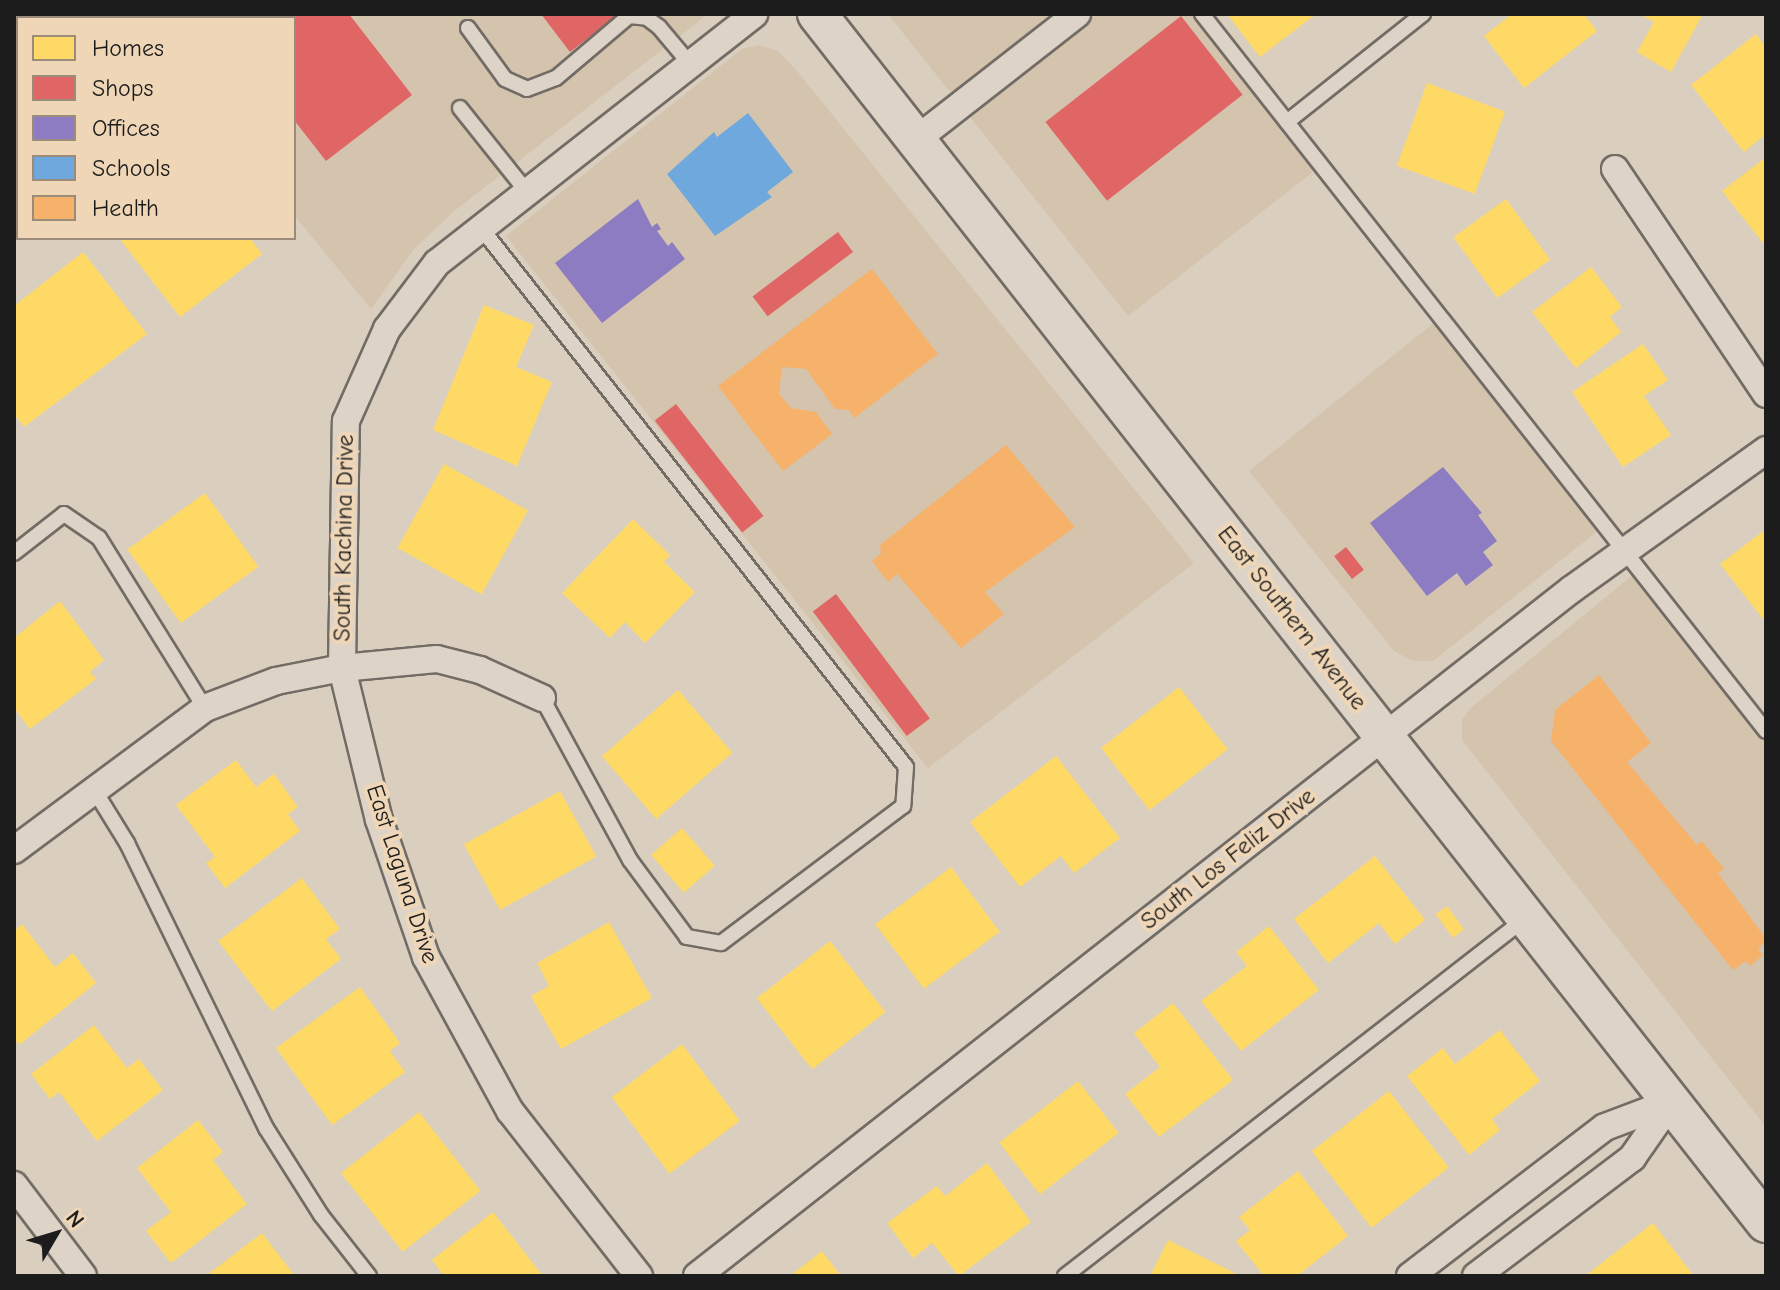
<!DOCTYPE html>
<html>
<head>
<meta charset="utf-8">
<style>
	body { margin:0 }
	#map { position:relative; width:1780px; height:1290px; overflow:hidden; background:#dacebe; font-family:"Comic Neue",sans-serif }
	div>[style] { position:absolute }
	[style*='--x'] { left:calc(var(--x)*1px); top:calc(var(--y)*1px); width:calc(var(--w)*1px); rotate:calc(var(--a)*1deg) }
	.built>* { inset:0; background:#d4c3ad }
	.homes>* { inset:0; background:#ffd966; transform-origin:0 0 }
	.shops>* { inset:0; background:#e06666; transform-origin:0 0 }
	.offices>* { inset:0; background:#8e7cc3 }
	.schools>* { inset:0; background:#6fa8dc }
	.health>* { inset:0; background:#f6b26b }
	.roads { filter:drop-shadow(2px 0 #726c65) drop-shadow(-2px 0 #726c65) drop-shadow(0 2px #726c65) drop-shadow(0 -2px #726c65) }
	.lane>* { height:14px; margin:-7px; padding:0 7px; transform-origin:7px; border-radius:7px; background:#ddd3c7 }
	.street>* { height:26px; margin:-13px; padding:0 13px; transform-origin:13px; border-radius:13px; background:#ddd3c7 }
	.secondary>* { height:38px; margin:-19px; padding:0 19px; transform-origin:19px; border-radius:19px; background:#ddd3c7 }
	span { translate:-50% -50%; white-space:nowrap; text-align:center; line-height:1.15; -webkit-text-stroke:8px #efd6b7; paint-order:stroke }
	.street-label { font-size:24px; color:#1c1c1c }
	.frame { position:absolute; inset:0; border:16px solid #1c1c1c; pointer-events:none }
	.legend { position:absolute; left:16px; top:16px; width:280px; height:224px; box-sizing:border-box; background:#efd6b7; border:2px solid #9b8c79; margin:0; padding:10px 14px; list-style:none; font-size:24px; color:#1c1c1c }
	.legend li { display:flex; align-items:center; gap:16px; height:40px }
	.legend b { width:40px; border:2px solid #9b8c79 }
	.north { position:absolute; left:16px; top:1194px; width:80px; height:80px; -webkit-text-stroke:6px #efd6b7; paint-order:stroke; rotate:52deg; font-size:22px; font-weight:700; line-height:32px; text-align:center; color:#1c1c1c }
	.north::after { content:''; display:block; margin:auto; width:28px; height:36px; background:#1c1c1c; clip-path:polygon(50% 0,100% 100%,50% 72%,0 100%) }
</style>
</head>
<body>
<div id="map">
	<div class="built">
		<i style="clip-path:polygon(133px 14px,708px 14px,453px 212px,413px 250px,371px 309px,294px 215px,294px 18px)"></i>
		<i style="clip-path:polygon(888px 14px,1204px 14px,1322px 165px,1128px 316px)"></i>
		<i style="clip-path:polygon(759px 45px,778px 51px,797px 71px,1194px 563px,928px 768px,506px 236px,742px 49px)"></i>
		<i style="clip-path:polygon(1440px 318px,1604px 526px,1433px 661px,1413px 661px,1394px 651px,1249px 471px)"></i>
		<i style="clip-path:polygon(1639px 570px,1766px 731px,1766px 1127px,1462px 740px,1462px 719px,1472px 707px)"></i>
	</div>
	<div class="homes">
		<i style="clip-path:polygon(1227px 14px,1316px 14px,1260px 57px)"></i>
		<i style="clip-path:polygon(1512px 14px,1584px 14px,1597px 31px,1524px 88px,1484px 36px)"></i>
		<i style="clip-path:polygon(1640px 14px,1703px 14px,1671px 72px,1637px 52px,1654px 22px)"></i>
		<i style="clip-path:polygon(1756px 34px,1766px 48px,1766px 134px,1744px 152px,1691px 85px)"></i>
		<i style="clip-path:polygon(18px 40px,18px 115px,14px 110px)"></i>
		<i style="left:1427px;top:83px;width:83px;height:88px;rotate:20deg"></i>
		<i style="clip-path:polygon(1766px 157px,1766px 247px,1722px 191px)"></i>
		<i style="left:1506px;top:199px;width:75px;height:65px;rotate:54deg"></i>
		<i style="clip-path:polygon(119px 238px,250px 238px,262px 254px,180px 317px)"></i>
		<i style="clip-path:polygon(83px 252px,147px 334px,24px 427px,14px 414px,14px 306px)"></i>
		<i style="clip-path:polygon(1591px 267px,1622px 307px,1610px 317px,1621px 332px,1576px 368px,1532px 312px)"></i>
		<i style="clip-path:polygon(484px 305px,534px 325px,516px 367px,552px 382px,517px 466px,433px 430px)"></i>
		<i style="clip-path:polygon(1643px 344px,1668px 380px,1644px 396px,1671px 435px,1623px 467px,1572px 392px)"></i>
		<i style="left:444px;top:464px;width:96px;height:96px;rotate:29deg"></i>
		<i style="left:205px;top:493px;width:91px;height:96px;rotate:54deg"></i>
		<i style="clip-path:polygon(633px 519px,670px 555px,664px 562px,695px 592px,645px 643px,625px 622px,610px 638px,562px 593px)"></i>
		<i style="clip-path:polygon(1766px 529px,1766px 623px,1720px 564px)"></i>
		<i style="clip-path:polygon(60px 601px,104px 660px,90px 672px,96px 679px,30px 729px,14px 708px,14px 638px)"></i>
		<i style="left:1179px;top:687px;width:79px;height:99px;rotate:52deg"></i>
		<i style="left:678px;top:690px;width:83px;height:101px;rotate:49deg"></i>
		<i style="clip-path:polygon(1056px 756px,1120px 838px,1074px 873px,1061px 856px,1020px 887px,970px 822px)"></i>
		<i style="clip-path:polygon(236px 760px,256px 787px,274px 774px,298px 807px,288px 814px,300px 831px,225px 888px,206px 863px,215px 857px,176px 805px)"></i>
		<i style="left:560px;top:791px;width:75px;height:110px;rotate:61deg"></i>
		<i style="left:682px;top:828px;width:50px;height:41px;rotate:49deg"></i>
		<i style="clip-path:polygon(1375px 856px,1425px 920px,1395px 944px,1379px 923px,1328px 963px,1294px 919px)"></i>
		<i style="left:951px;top:867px;width:81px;height:95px;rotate:53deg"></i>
		<i style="clip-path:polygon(302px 878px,340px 929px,326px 939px,341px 959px,272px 1011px,218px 941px)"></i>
		<i style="left:1447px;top:906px;width:29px;height:14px;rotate:54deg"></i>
		<i style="clip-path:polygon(609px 922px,652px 998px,561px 1049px,531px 996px,549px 986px,537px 963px)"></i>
		<i style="clip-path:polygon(22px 924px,55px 967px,73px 953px,96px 983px,19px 1045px,14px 1038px,14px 931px)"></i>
		<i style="clip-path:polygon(1269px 926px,1319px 990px,1241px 1051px,1201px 1001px,1247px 966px,1236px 952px)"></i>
		<i style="left:830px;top:941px;width:90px;height:93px;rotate:52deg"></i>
		<i style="clip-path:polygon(360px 987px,400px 1043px,390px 1051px,405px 1072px,332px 1125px,276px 1048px)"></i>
		<i style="clip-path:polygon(1173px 1003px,1233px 1080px,1159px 1137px,1125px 1094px,1160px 1067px,1134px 1033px)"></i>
		<i style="clip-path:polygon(94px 1025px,127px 1068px,139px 1059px,163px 1090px,97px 1141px,59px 1092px,50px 1099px,31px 1074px)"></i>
		<i style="clip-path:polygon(1500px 1030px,1540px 1081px,1492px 1119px,1500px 1130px,1469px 1155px,1407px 1076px,1443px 1048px,1455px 1064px)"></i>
		<i style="left:682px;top:1044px;width:96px;height:88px;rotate:53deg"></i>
		<i style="left:1078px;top:1081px;width:66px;height:100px;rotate:52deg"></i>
		<i style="left:1389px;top:1091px;width:97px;height:98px;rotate:52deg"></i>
		<i style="left:419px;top:1112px;width:100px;height:99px;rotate:52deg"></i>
		<i style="clip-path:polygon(198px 1120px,223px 1152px,213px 1160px,247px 1204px,171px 1263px,146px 1231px,171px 1212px,137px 1168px)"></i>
		<i style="clip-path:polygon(987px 1163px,1031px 1222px,959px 1276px,932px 1243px,913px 1258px,887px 1223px,937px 1186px,945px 1196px)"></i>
		<i style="clip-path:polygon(1298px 1171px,1348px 1236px,1297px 1276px,1264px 1276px,1236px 1241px,1250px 1230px,1239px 1217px)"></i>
		<i style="clip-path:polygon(493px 1212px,543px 1276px,444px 1276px,432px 1260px)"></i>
		<i style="clip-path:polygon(1653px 1223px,1694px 1276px,1585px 1276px)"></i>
		<i style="clip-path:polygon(262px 1233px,295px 1276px,206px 1276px)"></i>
		<i style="clip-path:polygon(1168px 1240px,1235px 1273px,1233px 1276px,1150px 1276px)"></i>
		<i style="clip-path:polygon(822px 1251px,841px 1276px,790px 1276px)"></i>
	</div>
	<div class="shops">
		<i style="clip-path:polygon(211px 14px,349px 14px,412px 95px,326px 161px,294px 120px,294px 18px)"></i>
		<i style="clip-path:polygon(541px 14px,619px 14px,570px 52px)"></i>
		<i style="left:1181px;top:16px;width:100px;height:172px;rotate:52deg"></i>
		<i style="left:838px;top:232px;width:25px;height:107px;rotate:53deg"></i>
		<i style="left:676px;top:404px;width:142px;height:27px;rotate:52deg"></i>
		<i style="left:1346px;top:547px;width:29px;height:15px;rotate:52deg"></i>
		<i style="left:836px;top:594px;width:156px;height:29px;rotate:53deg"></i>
	</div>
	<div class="offices">
		<i style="clip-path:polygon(638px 199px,652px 227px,657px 223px,661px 229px,657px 231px,668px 246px,672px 242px,685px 259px,602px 323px,555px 263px)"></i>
		<i style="clip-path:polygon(1443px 467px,1482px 513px,1478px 515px,1497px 541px,1483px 552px,1493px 565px,1466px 586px,1457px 573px,1427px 596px,1370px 523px)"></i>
	</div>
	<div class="schools">
		<i style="clip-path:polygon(748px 113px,793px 172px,767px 192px,772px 197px,715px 236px,667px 174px,714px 132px,717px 137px)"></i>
	</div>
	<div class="health">
		<i style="clip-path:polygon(872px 269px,938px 354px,854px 418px,849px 410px,835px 409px,806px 369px,782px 367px,779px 394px,791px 408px,816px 412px,832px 434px,783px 471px,718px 386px)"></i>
		<i style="clip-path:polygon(1006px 445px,1075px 527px,985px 592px,1004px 614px,961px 648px,897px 574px,888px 582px,872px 561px,881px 553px,880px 545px)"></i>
		<i style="clip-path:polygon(1599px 675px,1651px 743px,1627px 762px,1697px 845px,1702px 841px,1724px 869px,1718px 873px,1766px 939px,1758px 950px,1763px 955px,1750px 966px,1746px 961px,1733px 970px,1551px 741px,1555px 710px)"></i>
	</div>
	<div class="roads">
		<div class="lane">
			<i style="--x:1202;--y:14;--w:912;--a:51.81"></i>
			<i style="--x:468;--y:28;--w:63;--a:54"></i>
			<i style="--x:505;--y:79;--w:24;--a:24"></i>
			<i style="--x:527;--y:89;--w:31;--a:-21"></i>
			<i style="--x:556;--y:78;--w:96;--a:-40.3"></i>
			<i style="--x:629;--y:16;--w:18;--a:6"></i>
			<i style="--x:647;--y:18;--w:15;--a:37"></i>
			<i style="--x:659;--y:27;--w:48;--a:50"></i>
			<i style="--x:460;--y:108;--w:107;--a:51.4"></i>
			<i style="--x:1287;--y:122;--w:174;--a:-38.5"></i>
			<i style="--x:481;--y:228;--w:686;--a:51.74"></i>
			<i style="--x:906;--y:767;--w:39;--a:94"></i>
			<i style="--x:903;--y:806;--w:228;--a:143"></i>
			<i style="--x:721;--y:943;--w:35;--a:-170"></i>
			<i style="--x:687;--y:937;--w:96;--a:-126.5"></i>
			<i style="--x:630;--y:860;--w:184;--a:-118.5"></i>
			<i style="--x:14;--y:553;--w:63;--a:-38"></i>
			<i style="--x:64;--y:514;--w:42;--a:34.4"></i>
			<i style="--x:99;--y:538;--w:200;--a:58.1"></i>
			<i style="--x:93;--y:788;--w:65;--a:58.3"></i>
			<i style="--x:127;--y:843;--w:317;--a:64"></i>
			<i style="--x:266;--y:1128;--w:103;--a:57.7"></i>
			<i style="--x:321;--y:1215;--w:78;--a:51.8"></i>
			<i style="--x:1065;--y:1276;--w:584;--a:-37.83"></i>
		</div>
		<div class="street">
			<i style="--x:917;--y:139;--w:203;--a:-38"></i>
			<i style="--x:1615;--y:169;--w:271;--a:56.1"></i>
			<i style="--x:14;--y:850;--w:238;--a:-36.6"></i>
			<i style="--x:205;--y:708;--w:76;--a:-20.8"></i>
			<i style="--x:276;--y:681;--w:67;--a:-11.1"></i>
			<i style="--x:342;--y:668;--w:95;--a:-5.4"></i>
			<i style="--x:437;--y:659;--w:44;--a:14.3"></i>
			<i style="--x:480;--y:670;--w:68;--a:24.3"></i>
			<i style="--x:14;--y:1185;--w:114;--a:52.8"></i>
			<i style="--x:639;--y:1276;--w:209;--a:-128"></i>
			<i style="--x:510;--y:1111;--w:175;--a:-118.6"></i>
			<i style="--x:426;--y:957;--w:145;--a:-108.9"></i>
			<i style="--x:379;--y:820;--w:156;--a:-103.7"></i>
			<i style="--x:342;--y:668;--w:247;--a:-89.1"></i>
			<i style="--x:346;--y:421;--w:101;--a:-66"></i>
			<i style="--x:387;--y:329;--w:83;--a:-52.9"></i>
			<i style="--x:437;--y:263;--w:403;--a:-38.1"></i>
			<i style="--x:697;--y:1276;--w:1112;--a:-38.14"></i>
			<i style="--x:1572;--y:589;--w:239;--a:-35.6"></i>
			<i style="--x:1410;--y:1276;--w:245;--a:-37.4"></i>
			<i style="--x:1605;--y:1127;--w:71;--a:-20.7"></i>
			<i style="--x:1476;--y:1276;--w:196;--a:-37.1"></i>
			<i style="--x:1632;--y:1158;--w:68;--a:-55.1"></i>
		</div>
		<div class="secondary">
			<i style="--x:817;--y:14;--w:1537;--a:51.87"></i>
		</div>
	</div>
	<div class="street-label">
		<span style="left:344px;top:538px;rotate:-89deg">South Kachina Drive</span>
		<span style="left:1292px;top:618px;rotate:52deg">East Southern Avenue</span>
		<span style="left:1228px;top:859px;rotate:-38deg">South Los Feliz Drive</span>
		<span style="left:402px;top:874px;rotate:72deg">East Laguna Drive</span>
	</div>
	<div class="frame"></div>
	<ul class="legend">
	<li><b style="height:22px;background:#ffd966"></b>Homes</li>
	<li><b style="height:22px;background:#e06666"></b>Shops</li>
	<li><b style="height:22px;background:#8e7cc3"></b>Offices</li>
	<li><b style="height:22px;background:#6fa8dc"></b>Schools</li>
	<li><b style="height:22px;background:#f6b26b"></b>Health</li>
	</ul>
	<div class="north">N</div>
</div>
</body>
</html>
